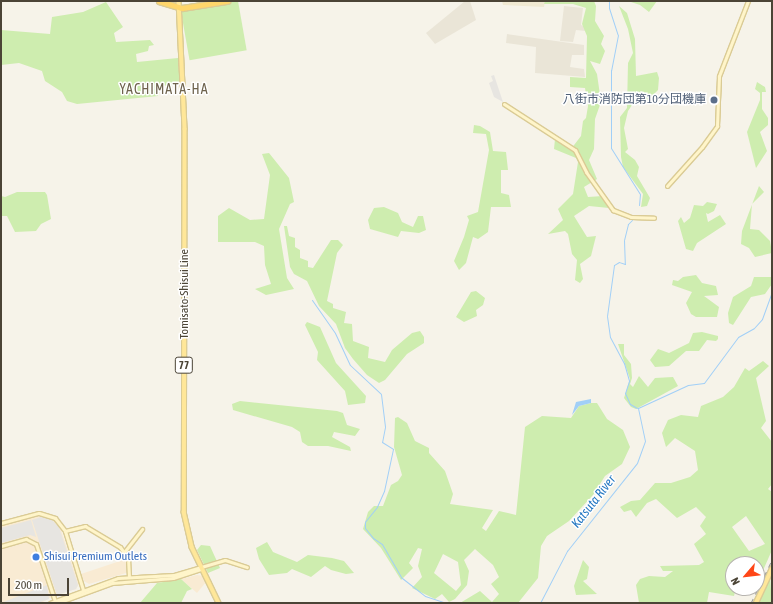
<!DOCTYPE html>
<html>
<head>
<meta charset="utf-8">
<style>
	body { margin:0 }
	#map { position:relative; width:773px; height:604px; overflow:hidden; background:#f6f3e9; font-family:"Asap Condensed","Noto Sans JP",sans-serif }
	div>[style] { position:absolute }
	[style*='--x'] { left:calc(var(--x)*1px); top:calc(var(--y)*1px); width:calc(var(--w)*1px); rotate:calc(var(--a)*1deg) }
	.residential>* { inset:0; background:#eae5d7 }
	.commercial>* { inset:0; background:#f9ebd3 }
	.education>* { inset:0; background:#f0e9d2 }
	.green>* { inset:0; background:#ceedaf; transform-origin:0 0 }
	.parking>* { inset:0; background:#e7e5e1 }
	.water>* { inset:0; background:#a1cff7 }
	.stream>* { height:1px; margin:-0.5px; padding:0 0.5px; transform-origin:0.5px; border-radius:0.5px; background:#a1cff7 }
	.roads { filter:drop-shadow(1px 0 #dacb95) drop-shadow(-1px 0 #dacb95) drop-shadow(0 1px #dacb95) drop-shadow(0 -1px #dacb95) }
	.secondary>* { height:3px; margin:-1.5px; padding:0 1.5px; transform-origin:1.5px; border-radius:1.5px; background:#fff5ca }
	.primary>* { height:3.5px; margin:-1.75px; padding:0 1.75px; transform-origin:1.75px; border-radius:1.75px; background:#ffe799 }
	.highway>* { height:4.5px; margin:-2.25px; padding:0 2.25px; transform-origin:2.25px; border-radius:2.25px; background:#ffd66b }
	.rail>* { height:1px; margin-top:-0.5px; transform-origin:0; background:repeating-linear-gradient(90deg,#989898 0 5px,transparent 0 10px) }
	.dots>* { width:11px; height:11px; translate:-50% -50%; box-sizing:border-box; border:2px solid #fff; border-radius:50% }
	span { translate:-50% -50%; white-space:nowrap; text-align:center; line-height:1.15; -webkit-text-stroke:3px #fff; paint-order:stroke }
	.shield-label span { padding:1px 3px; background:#fff; border:1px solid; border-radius:3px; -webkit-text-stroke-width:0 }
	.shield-label { font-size:11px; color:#4b4436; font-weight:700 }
	.service-label { font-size:12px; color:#4e5e75 }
	.right { translate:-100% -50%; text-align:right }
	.street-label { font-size:12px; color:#4b4436 }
	.shop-label { font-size:12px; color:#366cbe }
	.left { translate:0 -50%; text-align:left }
	.water-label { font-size:13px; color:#2477c2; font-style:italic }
	.quarter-label { font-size:14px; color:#6e634d; letter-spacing:1px }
	.frame { position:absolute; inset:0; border:2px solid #4b4436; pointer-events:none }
	.north { position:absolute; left:725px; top:556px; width:40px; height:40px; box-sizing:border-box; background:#fff; border:1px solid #b7b4af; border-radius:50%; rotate:242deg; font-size:11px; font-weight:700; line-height:16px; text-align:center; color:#4b4436 }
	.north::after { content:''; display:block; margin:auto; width:14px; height:18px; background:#ff4617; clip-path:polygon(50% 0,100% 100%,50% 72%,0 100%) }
	.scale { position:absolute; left:8px; top:578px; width:61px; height:18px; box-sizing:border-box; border:2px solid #4b4436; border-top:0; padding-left:5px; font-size:12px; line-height:14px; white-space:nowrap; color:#4b4436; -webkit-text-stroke:3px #fff; paint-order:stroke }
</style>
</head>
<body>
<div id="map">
	<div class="residential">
		<i style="clip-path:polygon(465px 1px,470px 1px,476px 20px,435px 44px,426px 33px)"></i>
		<i style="clip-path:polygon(564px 6px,583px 8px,581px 25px,586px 27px,586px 31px,576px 30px,573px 42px,560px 41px)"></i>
		<i style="clip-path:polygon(507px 34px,584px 45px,584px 55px,572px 55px,570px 67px,584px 69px,585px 77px,535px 73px,536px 47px,506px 43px)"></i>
	</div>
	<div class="commercial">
		<i style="clip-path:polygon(39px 516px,48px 517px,59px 524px,79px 584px,76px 589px,55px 595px,41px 603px,1px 603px,1px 525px)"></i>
		<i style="clip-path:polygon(126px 559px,126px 573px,89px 584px,84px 581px,81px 574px)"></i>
		<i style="clip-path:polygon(197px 575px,203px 576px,206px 582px,197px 593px,181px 579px)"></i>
	</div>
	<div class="education">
		<i style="clip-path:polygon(502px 1px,545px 1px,544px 7px,503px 5px)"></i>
	</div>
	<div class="green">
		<i style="left:238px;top:1px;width:50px;height:58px;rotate:80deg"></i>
		<i style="clip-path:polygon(545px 1px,594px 1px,596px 6px,595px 21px,604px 36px,601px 44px,605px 51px,600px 64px,590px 61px,597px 74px,601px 102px,595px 119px,594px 149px,589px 160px,597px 179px,584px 187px,588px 197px,603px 196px,609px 208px,589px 206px,574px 216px,587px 237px,596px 236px,591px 256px,580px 264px,583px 279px,580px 283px,575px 280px,577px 260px,572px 254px,568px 234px,565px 231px,548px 234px,563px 220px,558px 209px,573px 194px,578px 162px,576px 158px,554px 149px,555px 139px,571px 149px,581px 136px,583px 121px,586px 118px,588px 106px,585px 88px,570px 87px,570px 77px,586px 78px,587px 36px,582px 24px,586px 8px,573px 4px,544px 4px)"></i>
		<i style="clip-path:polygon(628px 1px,657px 1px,649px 12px,640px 5px)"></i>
		<i style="clip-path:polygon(106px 2px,123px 27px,114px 33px,116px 42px,150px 40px,154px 45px,149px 46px,148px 51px,136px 54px,137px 62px,178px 58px,180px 85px,157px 86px,158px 96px,77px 104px,67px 101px,62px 92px,45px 81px,42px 71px,19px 63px,1px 65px,1px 30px,50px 34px,52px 17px,83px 12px)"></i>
		<i style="clip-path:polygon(619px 6px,627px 13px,635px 39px,636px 76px,657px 72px,659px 78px,658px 90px,648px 100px,634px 102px,628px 111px,624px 128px,628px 149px,625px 152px,635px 160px,639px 167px,637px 176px,650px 198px,647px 206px,641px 207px,643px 194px,623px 167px,621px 157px,620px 117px,627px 108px,628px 63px,633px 53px,628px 29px)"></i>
		<i style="clip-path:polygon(757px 82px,765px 87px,766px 92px,762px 92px,762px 109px,768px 118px,768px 125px,760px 132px,767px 151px,756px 168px,747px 132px,760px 100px,760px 93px,755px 89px)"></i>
		<i style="clip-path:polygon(474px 125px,480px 126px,490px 132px,493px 151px,506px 152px,508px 170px,501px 170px,501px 193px,509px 195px,511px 207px,491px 207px,488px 232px,478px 239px,473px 237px,466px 263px,459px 270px,454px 261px,464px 237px,469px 220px,467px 216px,478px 212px,489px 150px,486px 134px,473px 133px)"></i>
		<i style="clip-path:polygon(269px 153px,289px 178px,294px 202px,290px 204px,279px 229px,287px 278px,294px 289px,266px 295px,255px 289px,271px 284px,265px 265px,264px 246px,255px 242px,218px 242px,218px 216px,229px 208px,250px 220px,264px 219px,270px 175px,262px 154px)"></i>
		<i style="clip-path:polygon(759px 186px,764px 192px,752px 204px,750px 229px,759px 230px,770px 241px,772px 253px,755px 257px,749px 248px,741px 244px,742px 231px)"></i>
		<i style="clip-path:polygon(17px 192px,45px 192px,47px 195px,51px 219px,41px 224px,36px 231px,15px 232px,7px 216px,1px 216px,1px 196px,5px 197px)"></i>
		<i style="clip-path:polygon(707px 202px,717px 204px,714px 211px,708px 214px,706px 213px,708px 222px,720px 215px,726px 224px,697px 243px,693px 251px,686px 249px,678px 221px,681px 217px,684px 223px,690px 218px,694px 205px,703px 206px)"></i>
		<i style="clip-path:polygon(384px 207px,398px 213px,402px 222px,413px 227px,418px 216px,423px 216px,426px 230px,419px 233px,401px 231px,398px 237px,370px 229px,368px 220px,374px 208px)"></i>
		<i style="clip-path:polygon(284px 226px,287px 226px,289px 236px,295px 238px,295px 247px,300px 250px,300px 258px,308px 261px,308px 267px,313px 268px,331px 240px,338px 240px,343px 245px,337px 253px,327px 301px,333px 304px,333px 308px,346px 312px,344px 323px,352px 324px,353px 341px,369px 347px,368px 358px,385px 362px,392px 350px,412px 333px,420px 331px,424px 337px,424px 343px,407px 354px,385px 380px,379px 383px,367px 375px,353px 359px,345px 348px,336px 324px,319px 306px,307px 281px,294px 274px,290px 267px)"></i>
		<i style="clip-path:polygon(696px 275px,702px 283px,716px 286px,718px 295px,704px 296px,719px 307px,717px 317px,696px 317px,691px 314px,686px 303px,692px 292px,672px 285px,673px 280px,678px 281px,683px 277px)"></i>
		<i style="clip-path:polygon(754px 277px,772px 277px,772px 284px,765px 294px,751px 297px,733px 325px,729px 323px,728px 313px,733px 297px,751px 286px)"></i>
		<i style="clip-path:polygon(476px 291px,485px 298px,483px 305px,476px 310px,477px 316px,464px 322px,456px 317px,471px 292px)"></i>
		<i style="clip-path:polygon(307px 322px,320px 327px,336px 363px,366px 396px,365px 403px,348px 405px,345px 391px,317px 360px,318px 352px,305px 325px)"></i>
		<i style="clip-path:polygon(702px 332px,718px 336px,718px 339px,716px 341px,707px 340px,699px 351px,686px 351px,669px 366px,655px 367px,650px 360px,658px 349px,669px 353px,689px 343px,693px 333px)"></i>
		<i style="clip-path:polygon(618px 344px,624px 344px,624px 355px,631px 364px,632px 378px,630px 384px,633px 387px,639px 376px,648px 387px,655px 378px,673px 377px,678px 386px,636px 409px,631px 407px,624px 398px,630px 379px)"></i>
		<i style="clip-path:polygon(evenodd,763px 361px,769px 366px,756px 378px,766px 421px,761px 428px,772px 442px,772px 484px,768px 489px,772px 492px,772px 550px,757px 584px,757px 564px,733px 564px,733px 588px,736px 588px,734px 596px,709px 592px,707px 603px,639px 603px,636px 585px,640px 579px,649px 576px,665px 577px,673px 571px,663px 571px,660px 566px,699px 565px,704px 562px,694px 544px,706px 534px,700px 526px,706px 517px,696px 507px,677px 518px,656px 499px,647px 503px,636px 517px,631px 510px,624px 512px,620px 507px,631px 501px,640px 500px,655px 483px,671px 483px,690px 477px,698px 470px,695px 451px,675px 438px,666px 447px,662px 433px,668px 420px,681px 415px,698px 417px,701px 406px,723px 397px,734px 387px,745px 368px,749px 371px,763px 361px,746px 516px,765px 544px,749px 551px,732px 527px,746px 516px)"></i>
		<i style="clip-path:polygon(240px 401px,337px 411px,343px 413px,347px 425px,360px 429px,355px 436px,334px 432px,332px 437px,350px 447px,351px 451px,328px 446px,308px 446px,302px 442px,300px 432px,292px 427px,233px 410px,232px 404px)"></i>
		<i style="clip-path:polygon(evenodd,591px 403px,597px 403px,607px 419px,623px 430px,630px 447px,622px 464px,605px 476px,593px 495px,569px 521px,547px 536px,541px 546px,538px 578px,518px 603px,460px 603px,480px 591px,492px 602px,499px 594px,491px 584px,499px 577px,493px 565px,475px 549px,464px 560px,469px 571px,467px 585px,455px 599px,449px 602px,442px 594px,435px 599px,412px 588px,422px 577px,418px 566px,422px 549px,418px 548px,409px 563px,413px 568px,401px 580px,381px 548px,363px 529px,368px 512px,374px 506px,383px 506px,391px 485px,398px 481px,402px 475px,394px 447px,395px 418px,398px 417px,407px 423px,415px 441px,429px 448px,429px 453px,445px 471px,453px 494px,450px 504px,493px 510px,482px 528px,486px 531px,499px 511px,516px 515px,525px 427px,542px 416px,571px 418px,579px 406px,591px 403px,443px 554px,458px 562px,461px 585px,456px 591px,434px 573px,443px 554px)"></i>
		<i style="clip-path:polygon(267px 542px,273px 552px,297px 562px,308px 555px,332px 558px,344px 561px,354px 573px,346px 574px,331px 570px,325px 566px,311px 577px,292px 569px,287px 573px,269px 575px,259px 559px,256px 548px)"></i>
		<i style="clip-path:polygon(201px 545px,210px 546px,220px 568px,208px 573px,197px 550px)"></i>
		<i style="clip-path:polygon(583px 560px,589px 567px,587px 579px,583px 581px,597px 594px,576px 595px,574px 586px)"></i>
		<i style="clip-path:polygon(770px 576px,772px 603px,756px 603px,759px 599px)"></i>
		<i style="clip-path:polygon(181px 579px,192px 589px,187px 591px,181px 603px,140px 603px,157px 583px)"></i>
	</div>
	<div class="parking">
		<i style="clip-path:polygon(494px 75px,503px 102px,494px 97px,489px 83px,493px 81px,491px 76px)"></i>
		<i style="clip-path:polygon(41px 517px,51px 519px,59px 527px,78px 585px,76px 589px,57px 595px,32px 520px)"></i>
		<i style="clip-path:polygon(31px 520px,36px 537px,30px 535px,1px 543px,1px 528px)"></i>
		<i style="clip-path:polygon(47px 585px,49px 599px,38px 603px,1px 603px)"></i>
	</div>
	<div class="water">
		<i style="clip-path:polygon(591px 399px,591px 403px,579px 406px,572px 415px,576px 402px)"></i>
	</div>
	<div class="stream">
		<i style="--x:609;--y:1;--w:7;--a:90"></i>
		<i style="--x:609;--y:8;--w:28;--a:72"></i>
		<i style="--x:618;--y:35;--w:36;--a:101"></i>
		<i style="--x:611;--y:70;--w:78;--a:90"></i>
		<i style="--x:611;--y:148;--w:54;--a:57.8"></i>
		<i style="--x:640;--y:194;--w:11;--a:95"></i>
		<i style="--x:632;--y:220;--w:6;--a:135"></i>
		<i style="--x:628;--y:224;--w:16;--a:104"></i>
		<i style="--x:624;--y:240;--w:24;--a:88"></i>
		<i style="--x:625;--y:264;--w:6;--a:-162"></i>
		<i style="--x:619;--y:262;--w:6;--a:149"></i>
		<i style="--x:614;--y:265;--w:51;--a:97.8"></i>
		<i style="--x:607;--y:316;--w:21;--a:82"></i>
		<i style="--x:610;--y:337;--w:30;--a:62"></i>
		<i style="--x:624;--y:363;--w:19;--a:74"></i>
		<i style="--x:629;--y:381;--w:13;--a:108"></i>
		<i style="--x:625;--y:393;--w:12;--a:66"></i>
		<i style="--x:630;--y:404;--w:8;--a:30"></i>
		<i style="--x:312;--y:300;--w:40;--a:55.1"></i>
		<i style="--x:335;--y:333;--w:35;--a:65"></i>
		<i style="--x:350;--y:365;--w:42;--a:43.1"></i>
		<i style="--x:381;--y:394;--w:33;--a:83"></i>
		<i style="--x:385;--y:427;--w:15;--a:101"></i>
		<i style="--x:382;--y:442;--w:13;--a:32"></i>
		<i style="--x:393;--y:449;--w:43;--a:102.1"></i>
		<i style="--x:384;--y:491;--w:17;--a:114"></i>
		<i style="--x:377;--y:507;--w:19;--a:129"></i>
		<i style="--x:365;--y:522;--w:6;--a:90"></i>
		<i style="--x:365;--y:528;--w:13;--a:51"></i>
		<i style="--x:373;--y:538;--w:11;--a:34"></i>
		<i style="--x:382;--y:544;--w:39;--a:60"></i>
		<i style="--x:402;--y:578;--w:29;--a:38"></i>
		<i style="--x:425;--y:596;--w:23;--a:18"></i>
		<i style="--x:638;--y:408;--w:55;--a:-24.7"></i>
		<i style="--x:688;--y:385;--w:16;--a:-7"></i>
		<i style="--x:704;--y:383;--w:57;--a:-53.5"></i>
		<i style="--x:738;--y:337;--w:18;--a:-29"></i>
		<i style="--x:754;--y:328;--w:12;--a:-48"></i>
		<i style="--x:762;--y:319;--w:29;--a:-70"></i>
		<i style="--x:540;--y:603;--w:59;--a:-62.6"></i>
		<i style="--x:567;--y:551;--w:112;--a:-51.5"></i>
		<i style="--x:637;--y:463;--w:23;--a:-70"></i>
		<i style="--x:645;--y:441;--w:34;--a:-102"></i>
	</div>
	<div class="roads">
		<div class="secondary">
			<i style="--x:504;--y:104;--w:85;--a:32.9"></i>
			<i style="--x:575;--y:150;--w:25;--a:63"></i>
			<i style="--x:586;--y:172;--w:47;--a:54.6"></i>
			<i style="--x:613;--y:210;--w:19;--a:21"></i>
			<i style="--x:631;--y:217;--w:23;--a:2"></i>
			<i style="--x:667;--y:186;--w:52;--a:-48.1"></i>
			<i style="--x:702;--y:147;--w:26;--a:-54"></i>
			<i style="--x:717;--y:126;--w:50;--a:-87.7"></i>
			<i style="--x:719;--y:76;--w:80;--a:-68.9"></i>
			<i style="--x:1;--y:523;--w:39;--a:-15"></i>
			<i style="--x:39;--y:513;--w:17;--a:17"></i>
			<i style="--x:55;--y:518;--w:16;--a:52"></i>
			<i style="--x:65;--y:531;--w:62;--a:73"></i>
			<i style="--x:65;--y:531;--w:21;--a:-14"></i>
			<i style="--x:85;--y:526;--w:41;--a:31"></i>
			<i style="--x:120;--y:547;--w:14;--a:54"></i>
			<i style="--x:128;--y:558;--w:19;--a:87"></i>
			<i style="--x:1;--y:546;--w:26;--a:-16"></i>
			<i style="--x:26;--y:539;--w:11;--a:27"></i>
			<i style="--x:36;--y:544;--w:60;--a:71.6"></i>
			<i style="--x:125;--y:551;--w:28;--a:-52"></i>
			<i style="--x:50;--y:603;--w:72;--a:-20.2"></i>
			<i style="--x:118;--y:578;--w:56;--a:-3.1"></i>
			<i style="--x:174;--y:575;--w:53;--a:-16.4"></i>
			<i style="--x:225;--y:560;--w:23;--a:18"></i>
			<i style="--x:57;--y:603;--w:59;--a:-20"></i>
			<i style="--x:112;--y:583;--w:61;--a:-4.7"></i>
			<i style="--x:173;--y:578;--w:29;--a:-18"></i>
		</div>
		<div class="primary">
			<i style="--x:179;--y:1;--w:128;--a:87.3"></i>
			<i style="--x:185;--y:129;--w:383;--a:90.1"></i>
			<i style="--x:184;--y:512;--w:36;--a:77"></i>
			<i style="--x:192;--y:547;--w:62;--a:64.3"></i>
			<i style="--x:756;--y:603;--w:38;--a:-65"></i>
		</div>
		<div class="highway">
			<i style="--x:159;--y:1;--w:24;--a:17"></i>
			<i style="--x:182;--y:8;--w:46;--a:-8.8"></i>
		</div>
	</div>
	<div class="rail">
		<i style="--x:751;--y:603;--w:48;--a:-64"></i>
	</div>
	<div class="dots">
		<i style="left:714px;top:100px;background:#5c6f8a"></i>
		<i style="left:36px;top:557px;background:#3f7fe0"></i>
	</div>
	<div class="shield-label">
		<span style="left:184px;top:365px">77</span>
	</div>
	<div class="service-label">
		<span class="right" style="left:706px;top:100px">八街市消防団第10分団機庫</span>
	</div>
	<div class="street-label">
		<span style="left:185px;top:294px;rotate:-90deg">Tomisato-Shisui Line</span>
	</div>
	<div class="shop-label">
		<span class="left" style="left:44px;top:557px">Shisui Premium Outlets</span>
	</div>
	<div class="water-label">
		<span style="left:594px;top:502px;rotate:-52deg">Katsuta River</span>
	</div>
	<div class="quarter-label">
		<span style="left:164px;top:89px">YACHIMATA-HA</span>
	</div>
	<div class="frame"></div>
	<div class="north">N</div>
	<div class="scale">200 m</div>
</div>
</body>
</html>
